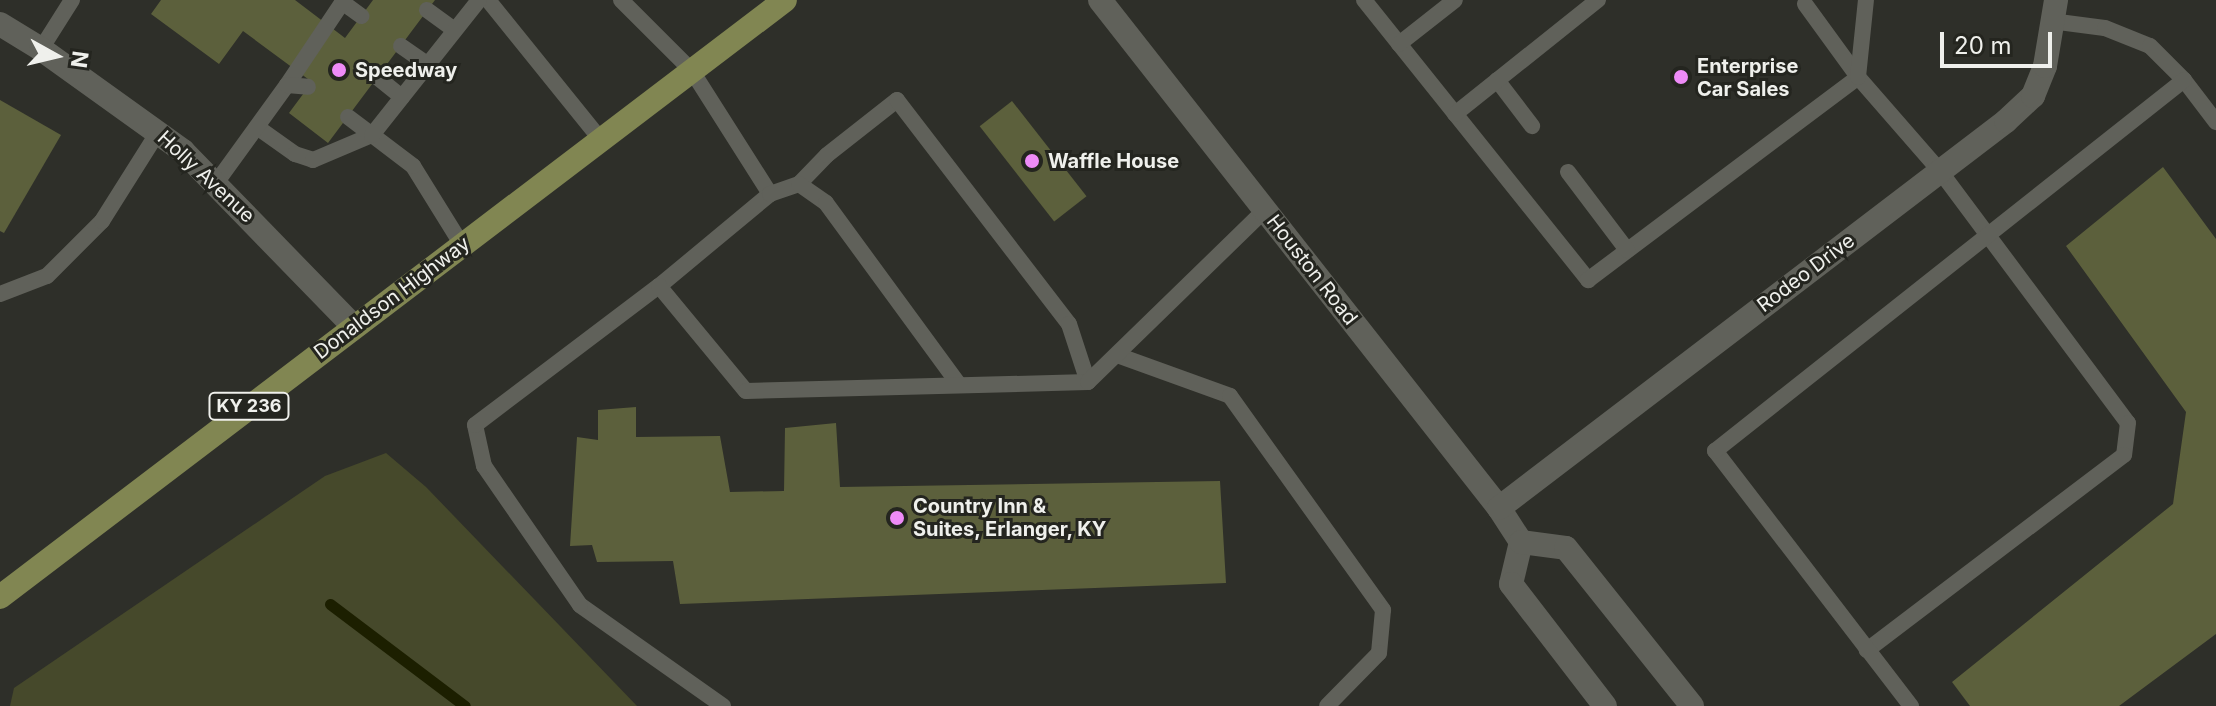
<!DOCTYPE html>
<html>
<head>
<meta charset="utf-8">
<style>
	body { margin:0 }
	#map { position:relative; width:2216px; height:706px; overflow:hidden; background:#2e2f29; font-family:Inter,sans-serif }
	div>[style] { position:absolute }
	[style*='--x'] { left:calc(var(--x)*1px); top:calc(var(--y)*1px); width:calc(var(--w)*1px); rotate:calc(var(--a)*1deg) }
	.green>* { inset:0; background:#46492b }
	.stream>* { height:11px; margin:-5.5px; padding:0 5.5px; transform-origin:5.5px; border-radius:5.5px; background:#1c1f00 }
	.building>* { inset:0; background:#5c603c; transform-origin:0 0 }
	.lane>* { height:16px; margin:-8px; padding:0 8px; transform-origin:8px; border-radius:8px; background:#60615a }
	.street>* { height:24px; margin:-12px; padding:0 12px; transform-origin:12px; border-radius:12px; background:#60615a }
	.primary>* { height:24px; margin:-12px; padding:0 12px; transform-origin:12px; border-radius:12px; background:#818652 }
	.dots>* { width:22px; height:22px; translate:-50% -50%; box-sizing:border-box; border:4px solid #24251f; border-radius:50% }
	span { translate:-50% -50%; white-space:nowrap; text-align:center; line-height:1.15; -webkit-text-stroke:6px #24251f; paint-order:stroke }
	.shield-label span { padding:2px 6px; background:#24251f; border:2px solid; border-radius:6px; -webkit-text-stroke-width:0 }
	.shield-label { font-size:18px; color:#eff0ec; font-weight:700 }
	.poi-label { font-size:20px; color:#eff0ec; font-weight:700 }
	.left { translate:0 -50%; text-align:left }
	.street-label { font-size:20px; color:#eff0ec }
	.north { position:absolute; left:16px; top:16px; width:80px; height:80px; -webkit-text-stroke:6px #24251f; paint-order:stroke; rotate:98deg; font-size:22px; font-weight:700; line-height:32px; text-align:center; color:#eff0ec }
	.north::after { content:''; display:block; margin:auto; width:28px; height:36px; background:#eff0ec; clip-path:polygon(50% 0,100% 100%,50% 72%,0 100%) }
	.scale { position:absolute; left:1940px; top:32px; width:112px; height:36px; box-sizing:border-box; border:4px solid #eff0ec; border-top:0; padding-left:10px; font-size:24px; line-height:28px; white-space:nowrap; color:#eff0ec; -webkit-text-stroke:6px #24251f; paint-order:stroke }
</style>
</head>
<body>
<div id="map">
	<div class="green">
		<i style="clip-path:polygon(386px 453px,426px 487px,637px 706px,10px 706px,14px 688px,325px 476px)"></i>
	</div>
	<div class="stream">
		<i style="--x:330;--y:604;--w:169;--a:37.1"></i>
	</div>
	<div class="building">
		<i style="clip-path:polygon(161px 0,295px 0,345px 38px,373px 0,435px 0,328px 143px,289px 113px,312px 82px,243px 31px,219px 64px,151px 14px)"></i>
		<i style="clip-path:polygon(0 100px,61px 135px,4px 233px,0 231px)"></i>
		<i style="left:1012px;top:101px;width:121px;height:41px;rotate:52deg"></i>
		<i style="clip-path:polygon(2163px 167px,2216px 239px,2216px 634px,2119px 706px,1970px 706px,1952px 682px,2173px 504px,2186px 412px,2066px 246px)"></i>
		<i style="clip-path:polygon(636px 407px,636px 437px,720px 436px,730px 492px,784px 491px,785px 428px,836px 423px,840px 487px,1220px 481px,1226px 583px,680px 604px,673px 561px,597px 562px,592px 545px,570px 546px,577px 437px,598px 440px,598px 410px)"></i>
	</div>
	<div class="lane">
		<i style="--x:488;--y:0;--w:180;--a:51.1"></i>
		<i style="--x:621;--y:0;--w:100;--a:45"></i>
		<i style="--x:692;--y:71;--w:146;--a:57.6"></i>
		<i style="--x:770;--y:194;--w:144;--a:140.3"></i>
		<i style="--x:1364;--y:0;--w:359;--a:51.3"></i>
		<i style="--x:1588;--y:280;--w:338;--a:-36.9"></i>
		<i style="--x:1858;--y:77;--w:125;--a:48.9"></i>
		<i style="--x:1940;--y:171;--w:314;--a:53.3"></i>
		<i style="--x:2128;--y:423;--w:32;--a:97"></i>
		<i style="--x:2124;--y:455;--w:323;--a:142.8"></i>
		<i style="--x:342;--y:2;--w:24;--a:36"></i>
		<i style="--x:1805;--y:4;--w:90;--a:54"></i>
		<i style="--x:427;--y:10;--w:34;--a:36"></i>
		<i style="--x:2051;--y:21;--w:54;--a:7.4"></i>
		<i style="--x:2105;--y:28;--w:48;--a:21.8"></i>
		<i style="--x:2150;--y:46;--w:48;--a:45"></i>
		<i style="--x:2184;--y:80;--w:53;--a:52.7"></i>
		<i style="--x:1399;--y:44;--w:71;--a:-38.2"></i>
		<i style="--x:401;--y:46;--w:33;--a:35"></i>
		<i style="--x:41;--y:49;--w:58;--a:-57.7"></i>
		<i style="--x:377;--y:77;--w:32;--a:39"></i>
		<i style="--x:1858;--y:77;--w:77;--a:-84.1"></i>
		<i style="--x:1497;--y:80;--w:58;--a:52.7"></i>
		<i style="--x:287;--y:85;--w:102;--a:-56.2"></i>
		<i style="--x:1455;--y:114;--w:183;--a:-38.6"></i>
		<i style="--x:257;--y:127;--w:47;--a:35.4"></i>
		<i style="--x:295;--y:154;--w:19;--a:18"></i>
		<i style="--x:313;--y:160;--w:64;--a:-23"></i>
		<i style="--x:372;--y:135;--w:30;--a:-143"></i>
		<i style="--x:1568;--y:172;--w:98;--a:52.9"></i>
		<i style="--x:216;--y:183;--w:121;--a:-54.1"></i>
		<i style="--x:287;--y:85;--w:21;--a:5"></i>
		<i style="--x:799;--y:184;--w:40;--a:-46"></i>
		<i style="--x:827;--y:155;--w:89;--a:-38.2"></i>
		<i style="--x:897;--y:100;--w:282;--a:52.5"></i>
		<i style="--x:1069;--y:324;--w:61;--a:71.9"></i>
		<i style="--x:770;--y:194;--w:31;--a:-19"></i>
		<i style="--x:799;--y:184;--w:33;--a:35"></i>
		<i style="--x:826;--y:203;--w:225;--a:53.8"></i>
		<i style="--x:462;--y:245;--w:93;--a:-121.8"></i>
		<i style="--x:413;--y:166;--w:51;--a:-142.9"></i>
		<i style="--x:372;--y:135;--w:172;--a:-51.6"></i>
		<i style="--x:0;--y:294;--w:50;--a:-21"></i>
		<i style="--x:47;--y:276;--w:78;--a:-45"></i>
		<i style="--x:102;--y:221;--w:105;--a:-57.8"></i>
		<i style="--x:1117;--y:355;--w:120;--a:19.9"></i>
		<i style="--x:1230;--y:396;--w:263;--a:54.4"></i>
		<i style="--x:1383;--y:610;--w:43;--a:95.3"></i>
		<i style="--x:1379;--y:653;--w:74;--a:134.5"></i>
		<i style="--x:723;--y:706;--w:175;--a:-144.8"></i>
		<i style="--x:580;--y:605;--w:169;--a:-124.6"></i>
		<i style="--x:484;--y:466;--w:42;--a:-102.4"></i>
		<i style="--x:475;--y:425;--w:231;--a:-37.1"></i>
		<i style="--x:659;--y:286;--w:136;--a:50.4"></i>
		<i style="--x:746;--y:391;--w:342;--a:-1.5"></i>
		<i style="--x:1088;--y:382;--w:247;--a:-44.2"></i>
		<i style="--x:1911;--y:706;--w:322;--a:-127.5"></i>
		<i style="--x:1715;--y:451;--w:598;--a:-38.35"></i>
	</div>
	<div class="street">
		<i style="--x:1100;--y:0;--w:646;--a:51.85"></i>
		<i style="--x:1499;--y:508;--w:40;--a:57.1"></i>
		<i style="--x:1521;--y:542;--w:43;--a:103.4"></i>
		<i style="--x:1511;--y:584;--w:154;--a:52.4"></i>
		<i style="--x:0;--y:24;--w:48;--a:31.4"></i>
		<i style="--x:41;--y:49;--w:175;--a:35.7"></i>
		<i style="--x:183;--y:151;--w:244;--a:45.8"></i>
		<i style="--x:1499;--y:508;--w:638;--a:-37.35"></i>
		<i style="--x:2006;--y:121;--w:37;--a:-43"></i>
		<i style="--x:2033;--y:96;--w:32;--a:-68"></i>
		<i style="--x:2045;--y:66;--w:67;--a:-80.5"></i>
		<i style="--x:1521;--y:542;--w:45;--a:7.6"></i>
		<i style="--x:1566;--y:548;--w:202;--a:51.4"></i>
	</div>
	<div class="primary">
		<i style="--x:0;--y:597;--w:986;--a:-37.25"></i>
	</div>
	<div class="dots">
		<i style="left:339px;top:70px;background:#ee8bf7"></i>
		<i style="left:1681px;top:77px;background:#ee8bf7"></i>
		<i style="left:1032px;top:161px;background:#ee8bf7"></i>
		<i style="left:897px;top:518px;background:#ee8bf7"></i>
	</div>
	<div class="shield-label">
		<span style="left:249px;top:406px">KY 236</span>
	</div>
	<div class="poi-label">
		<span class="left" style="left:1697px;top:78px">Enterprise<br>Car Sales</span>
		<span class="left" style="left:355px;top:70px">Speedway</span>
		<span class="left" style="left:1048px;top:161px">Waffle House</span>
		<span class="left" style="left:913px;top:518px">Country Inn &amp;<br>Suites, Erlanger, KY</span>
	</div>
	<div class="street-label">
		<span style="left:206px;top:177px;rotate:43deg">Holly Avenue</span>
		<span style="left:1312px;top:270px;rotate:52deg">Houston Road</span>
		<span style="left:1806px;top:273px;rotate:-37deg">Rodeo Drive</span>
		<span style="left:392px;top:298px;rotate:-37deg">Donaldson Highway</span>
	</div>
	<div class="north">N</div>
	<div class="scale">20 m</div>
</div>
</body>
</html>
